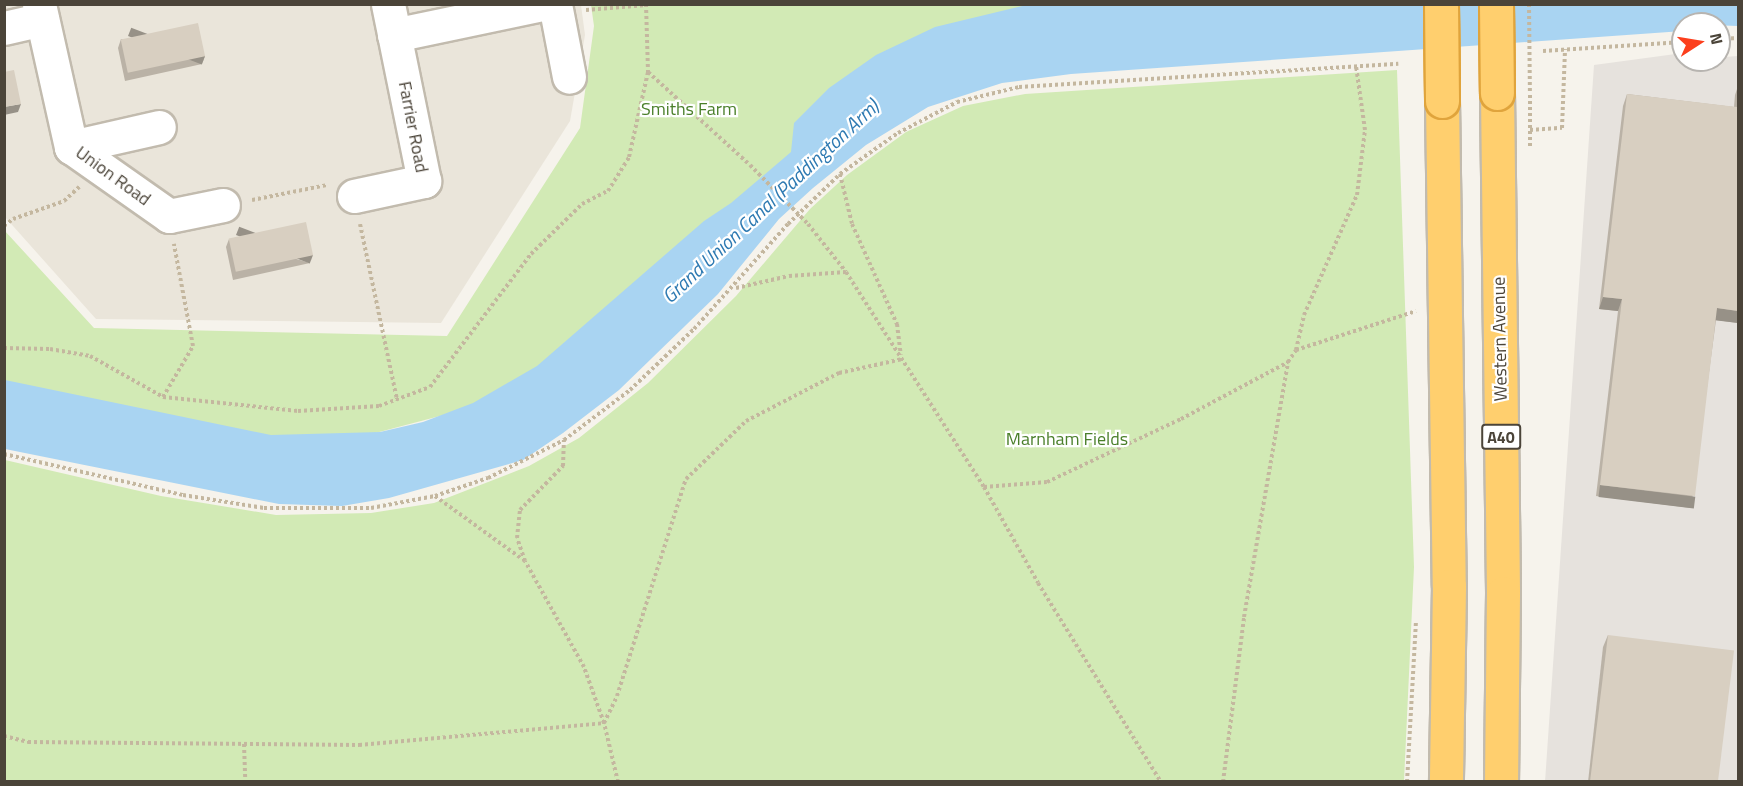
<!DOCTYPE html>
<html>
<head>
<meta charset="utf-8">
<style>
	body { margin:0 }
	#map { position:relative; width:1743px; height:786px; overflow:hidden; background:#f6f3ec; font-family:"Titillium Web",sans-serif }
	div>[style] { position:absolute }
	[style*='--x'] { left:calc(var(--x)*1px); top:calc(var(--y)*1px); width:calc(var(--w)*1px); rotate:calc(var(--a)*1deg) }
	.residential>* { inset:0; background:#eae5da }
	.industrial>* { inset:0; background:#e6e2dd }
	.green>* { inset:0; background:#d2eab5 }
	.water>* { inset:0; background:#a9d4f2 }
	.path>* { height:4px; margin-top:-2px; transform-origin:0; background:repeating-linear-gradient(90deg,#c4b79f 0 3px,transparent 0 6px) }
	.roads { filter:drop-shadow(2px 0 #c2bbae) drop-shadow(-2px 0 #c2bbae) drop-shadow(0 2px #c2bbae) drop-shadow(0 -2px #c2bbae) }
	.minor>* { height:33px; margin:-16.5px; padding:0 16.5px; transform-origin:16.5px; border-radius:16.5px; background:#fff }
	.highway>* { height:33px; margin:-16.5px; padding:0 16.5px; transform-origin:16.5px; border-radius:16.5px; background:#ffcf6e }
	.path-bridge>* { height:4px; margin-top:-2px; transform-origin:0; background:repeating-linear-gradient(90deg,#c4b79f 0 3px,transparent 0 6px) }
	.bridges { filter:drop-shadow(2px 0 #e0a43c) drop-shadow(-2px 0 #e0a43c) drop-shadow(0 2px #e0a43c) drop-shadow(0 -2px #e0a43c) }
	.highway-bridge>* { height:33px; margin:-16.5px; padding:0 16.5px; transform-origin:16.5px; border-radius:16.5px; background:#ffcf6e }
	.wall>* { inset:0; background:#bab2a6 }
	.shaded-wall>* { inset:0; background:#979187; transform-origin:0 0 }
	.building>* { inset:0; background:#d8cfc1; transform-origin:0 0 }
	span { translate:-50% -50%; white-space:nowrap; text-align:center; line-height:1.15; -webkit-text-stroke:4.5px #fff; paint-order:stroke }
	.shield-label span { padding:2px 4px; background:#fff; border:2px solid; border-radius:4px; -webkit-text-stroke-width:0 }
	.shield-label { font-size:16px; color:#4b4439; font-weight:700 }
	.park-label { font-size:18px; color:#4a7f2a }
	.street-label { font-size:18px; color:#4b4439 }
	.water-label { font-size:20px; color:#2e7ab2; font-style:italic }
	.frame { position:absolute; inset:0; border:6px solid #4b4439; pointer-events:none }
	.north { position:absolute; left:1671px; top:12px; width:60px; height:60px; box-sizing:border-box; background:#fff; border:2px solid #b7b4b0; border-radius:50%; rotate:78deg; font-size:16px; font-weight:700; line-height:24px; text-align:center; color:#4b4439 }
	.north::after { content:''; display:block; margin:auto; width:21px; height:27px; background:#fc3f1d; clip-path:polygon(50% 0,100% 100%,50% 72%,0 100%) }
</style>
</head>
<body>
<div id="map">
	<div class="residential">
		<i style="clip-path:polygon(4px 5px,581px 5px,585px 35px,570px 121px,441px 323px,96px 319px,5px 217px)"></i>
	</div>
	<div class="industrial">
		<i style="clip-path:polygon(1683px 53px,1683px 60px,1738px 56px,1738px 781px,1545px 782px,1594px 65px)"></i>
	</div>
	<div class="green">
		<i style="clip-path:polygon(591px 5px,1196px 5px,1095px 8px,783px 166px,497px 401px,326px 446px,5px 394px,4px 230px,94px 328px,447px 336px,580px 128px,594px 26px)"></i>
		<i style="clip-path:polygon(1397px 70px,1414px 567px,1404px 781px,5px 781px,5px 460px,161px 496px,276px 515px,371px 513px,434px 503px,529px 466px,579px 438px,648px 383px,736px 296px,810px 209px,847px 175px,906px 132px,963px 106px,1025px 94px)"></i>
	</div>
	<div class="water">
		<i style="clip-path:polygon(1031px 4px,1738px 5px,1738px 26px,1683px 24px,1683px 31px,1071px 74px,1002px 83px,928px 107px,866px 145px,813px 188px,779px 219px,718px 294px,619px 390px,563px 433px,523px 460px,389px 498px,342px 506px,279px 504px,5px 449px,5px 380px,271px 435px,380px 432px,423px 422px,473px 403px,537px 366px,704px 221px,731px 203px,791px 152px,794px 123px,829px 88px,876px 55px,935px 27px)"></i>
	</div>
	<div class="path">
		<i style="--x:646;--y:4;--w:68;--a:88.3"></i>
		<i style="--x:648;--y:72;--w:138;--a:42.4"></i>
		<i style="--x:586;--y:10;--w:61;--a:-4.7"></i>
		<i style="--x:1719;--y:39;--w:19;--a:-3"></i>
		<i style="--x:1543;--y:51;--w:140;--a:-3.7"></i>
		<i style="--x:1530;--y:130;--w:32;--a:-4"></i>
		<i style="--x:1562;--y:128;--w:79;--a:-87.8"></i>
		<i style="--x:1530;--y:146;--w:53;--a:-90"></i>
		<i style="--x:840;--y:174;--w:51;--a:76.5"></i>
		<i style="--x:852;--y:224;--w:110;--a:65.8"></i>
		<i style="--x:897;--y:324;--w:31;--a:83"></i>
		<i style="--x:252;--y:200;--w:76;--a:-11.3"></i>
		<i style="--x:360;--y:224;--w:180;--a:78.1"></i>
		<i style="--x:808;--y:224;--w:61;--a:51.6"></i>
		<i style="--x:846;--y:272;--w:255;--a:57.3"></i>
		<i style="--x:984;--y:487;--w:110;--a:60.6"></i>
		<i style="--x:1038;--y:583;--w:234;--a:58.3"></i>
		<i style="--x:4;--y:226;--w:11;--a:-38"></i>
		<i style="--x:13;--y:219;--w:54;--a:-19.4"></i>
		<i style="--x:64;--y:201;--w:21;--a:-43"></i>
		<i style="--x:736;--y:288;--w:54;--a:-12.8"></i>
		<i style="--x:789;--y:276;--w:57;--a:-4"></i>
		<i style="--x:4;--y:348;--w:46;--a:1.2"></i>
		<i style="--x:50;--y:349;--w:41;--a:9.9"></i>
		<i style="--x:90;--y:356;--w:84;--a:29.3"></i>
		<i style="--x:163;--y:397;--w:136;--a:5.9"></i>
		<i style="--x:298;--y:411;--w:81;--a:-3.5"></i>
		<i style="--x:379;--y:406;--w:54;--a:-20.4"></i>
		<i style="--x:430;--y:387;--w:167;--a:-52.8"></i>
		<i style="--x:531;--y:254;--w:71;--a:-44.4"></i>
		<i style="--x:582;--y:204;--w:29;--a:-27"></i>
		<i style="--x:608;--y:191;--w:40;--a:-58"></i>
		<i style="--x:629;--y:157;--w:87;--a:-77.4"></i>
		<i style="--x:1296;--y:350;--w:36;--a:-77"></i>
		<i style="--x:1304;--y:315;--w:131;--a:-66.2"></i>
		<i style="--x:1357;--y:195;--w:65;--a:-83"></i>
		<i style="--x:1365;--y:130;--w:65;--a:-98"></i>
		<i style="--x:163;--y:397;--w:59;--a:-59.5"></i>
		<i style="--x:193;--y:346;--w:104;--a:-100.6"></i>
		<i style="--x:4;--y:454;--w:184;--a:12.9"></i>
		<i style="--x:183;--y:495;--w:82;--a:9.1"></i>
		<i style="--x:264;--y:508;--w:107;--a:0"></i>
		<i style="--x:371;--y:508;--w:65;--a:-10.6"></i>
		<i style="--x:435;--y:496;--w:56;--a:-18.8"></i>
		<i style="--x:488;--y:478;--w:85;--a:-26.6"></i>
		<i style="--x:564;--y:440;--w:83;--a:-37.1"></i>
		<i style="--x:630;--y:390;--w:88;--a:-43.6"></i>
		<i style="--x:694;--y:329;--w:141;--a:-48.2"></i>
		<i style="--x:788;--y:224;--w:72;--a:-43.9"></i>
		<i style="--x:840;--y:174;--w:71;--a:-35.3"></i>
		<i style="--x:898;--y:133;--w:67;--a:-27.7"></i>
		<i style="--x:957;--y:102;--w:64;--a:-13.6"></i>
		<i style="--x:1019;--y:87;--w:380;--a:-3.5"></i>
		<i style="--x:984;--y:487;--w:63;--a:-4.5"></i>
		<i style="--x:1047;--y:482;--w:148;--a:-25.2"></i>
		<i style="--x:1181;--y:419;--w:121;--a:-28"></i>
		<i style="--x:1288;--y:362;--w:14;--a:-56"></i>
		<i style="--x:1296;--y:350;--w:126;--a:-18"></i>
		<i style="--x:525;--y:561;--w:24;--a:-109"></i>
		<i style="--x:517;--y:538;--w:28;--a:-84"></i>
		<i style="--x:520;--y:510;--w:62;--a:-45.7"></i>
		<i style="--x:563;--y:466;--w:26;--a:-88"></i>
		<i style="--x:4;--y:736;--w:25;--a:14"></i>
		<i style="--x:28;--y:742;--w:331;--a:0.5"></i>
		<i style="--x:359;--y:745;--w:246;--a:-5.1"></i>
		<i style="--x:604;--y:723;--w:59;--a:-109.7"></i>
		<i style="--x:584;--y:667;--w:121;--a:-119.1"></i>
		<i style="--x:525;--y:561;--w:111;--a:-144.2"></i>
		<i style="--x:244;--y:744;--w:38;--a:88"></i>
		<i style="--x:618;--y:782;--w:61;--a:-103.3"></i>
		<i style="--x:604;--y:723;--w:30;--a:-64"></i>
		<i style="--x:617;--y:696;--w:228;--a:-72.4"></i>
		<i style="--x:686;--y:479;--w:83;--a:-44"></i>
		<i style="--x:746;--y:421;--w:105;--a:-27.3"></i>
		<i style="--x:839;--y:373;--w:65;--a:-12.5"></i>
		<i style="--x:1223;--y:782;--w:166;--a:-82.7"></i>
		<i style="--x:1244;--y:617;--w:259;--a:-80.2"></i>
		<i style="--x:1407;--y:782;--w:162;--a:-86.8"></i>
	</div>
	<div class="roads">
		<div class="minor">
			<i style="--x:39;--y:4;--w:147;--a:77.4"></i>
			<i style="--x:71;--y:147;--w:120;--a:35.1"></i>
			<i style="--x:169;--y:216;--w:55;--a:-11.5"></i>
			<i style="--x:555;--y:4;--w:74;--a:79.1"></i>
			<i style="--x:4;--y:28;--w:39;--a:-13"></i>
			<i style="--x:394;--y:35;--w:151;--a:-11.8"></i>
			<i style="--x:71;--y:147;--w:90;--a:-12.8"></i>
			<i style="--x:354;--y:196;--w:72;--a:-12.1"></i>
			<i style="--x:424;--y:181;--w:181;--a:-101.5"></i>
		</div>
		<div class="highway">
			<i style="--x:1497;--y:93;--w:500;--a:89.31"></i>
			<i style="--x:1503;--y:593;--w:189;--a:90.6"></i>
			<i style="--x:1442;--y:101;--w:485;--a:89.2"></i>
			<i style="--x:1449;--y:586;--w:196;--a:90.9"></i>
		</div>
	</div>
	<div class="path-bridge">
		<i style="--x:1529;--y:4;--w:89;--a:89.4"></i>
		<i style="--x:750;--y:165;--w:83;--a:45.5"></i>
	</div>
	<div class="bridges">
		<div class="highway-bridge">
			<i style="--x:1441;--y:4;--w:97;--a:89.4"></i>
			<i style="--x:1496;--y:4;--w:89;--a:89.4"></i>
		</div>
	</div>
	<div class="wall">
		<i style="clip-path:polygon(121px 39px,205px 56px,202px 64px,125px 81px,118px 48px)"></i>
		<i style="clip-path:polygon(1738px 86px,1738px 323px,1716px 320px,1691px 508px,1596px 496px,1618px 311px,1599px 309px,1623px 106px,1627px 94px,1734px 107px,1735px 95px)"></i>
		<i style="clip-path:polygon(229px 239px,310px 263px,233px 280px,226px 247px)"></i>
		<i style="clip-path:polygon(1608px 635px,1719px 782px,1588px 782px,1603px 647px)"></i>
	</div>
	<div class="shaded-wall">
		<i style="left:205px;top:56px;width:9px;height:79px;rotate:111deg"></i>
		<i style="clip-path:polygon(21px 104px,18px 112px,4px 115px,4px 107px)"></i>
		<i style="left:313px;top:255px;width:9px;height:79px;rotate:111deg"></i>
		<i style="clip-path:polygon(1603px 297px,1622px 299px,1618px 311px,1599px 309px)"></i>
		<i style="clip-path:polygon(1717px 308px,1738px 311px,1738px 323px,1713px 320px)"></i>
		<i style="left:1600px;top:485px;width:96px;height:12px;rotate:7deg"></i>
	</div>
	<div class="building">
		<i style="left:198px;top:23px;width:34px;height:79px;rotate:78deg"></i>
		<i style="clip-path:polygon(14px 70px,21px 104px,4px 107px,4px 72px)"></i>
		<i style="clip-path:polygon(1738px 93px,1738px 311px,1717px 308px,1695px 496px,1600px 485px,1622px 299px,1603px 297px,1627px 94px,1737px 107px)"></i>
		<i style="left:306px;top:222px;width:34px;height:79px;rotate:78deg"></i>
		<i style="left:1608px;top:635px;width:127px;height:147px;rotate:7deg"></i>
	</div>
	<div class="shield-label">
		<span style="left:1501px;top:437px">A40</span>
	</div>
	<div class="park-label">
		<span style="left:689px;top:109px">Smiths Farm</span>
		<span style="left:1067px;top:439px">Marnham Fields</span>
	</div>
	<div class="street-label">
		<span style="left:413px;top:127px;rotate:79deg">Farrier Road</span>
		<span style="left:113px;top:176px;rotate:36deg">Union Road</span>
		<span style="left:1500px;top:339px;rotate:-91deg">Western Avenue</span>
	</div>
	<div class="water-label">
		<span style="left:770px;top:201px;rotate:-43deg">Grand Union Canal (Paddington Arm)</span>
	</div>
	<div class="frame"></div>
	<div class="north">N</div>
</div>
</body>
</html>
